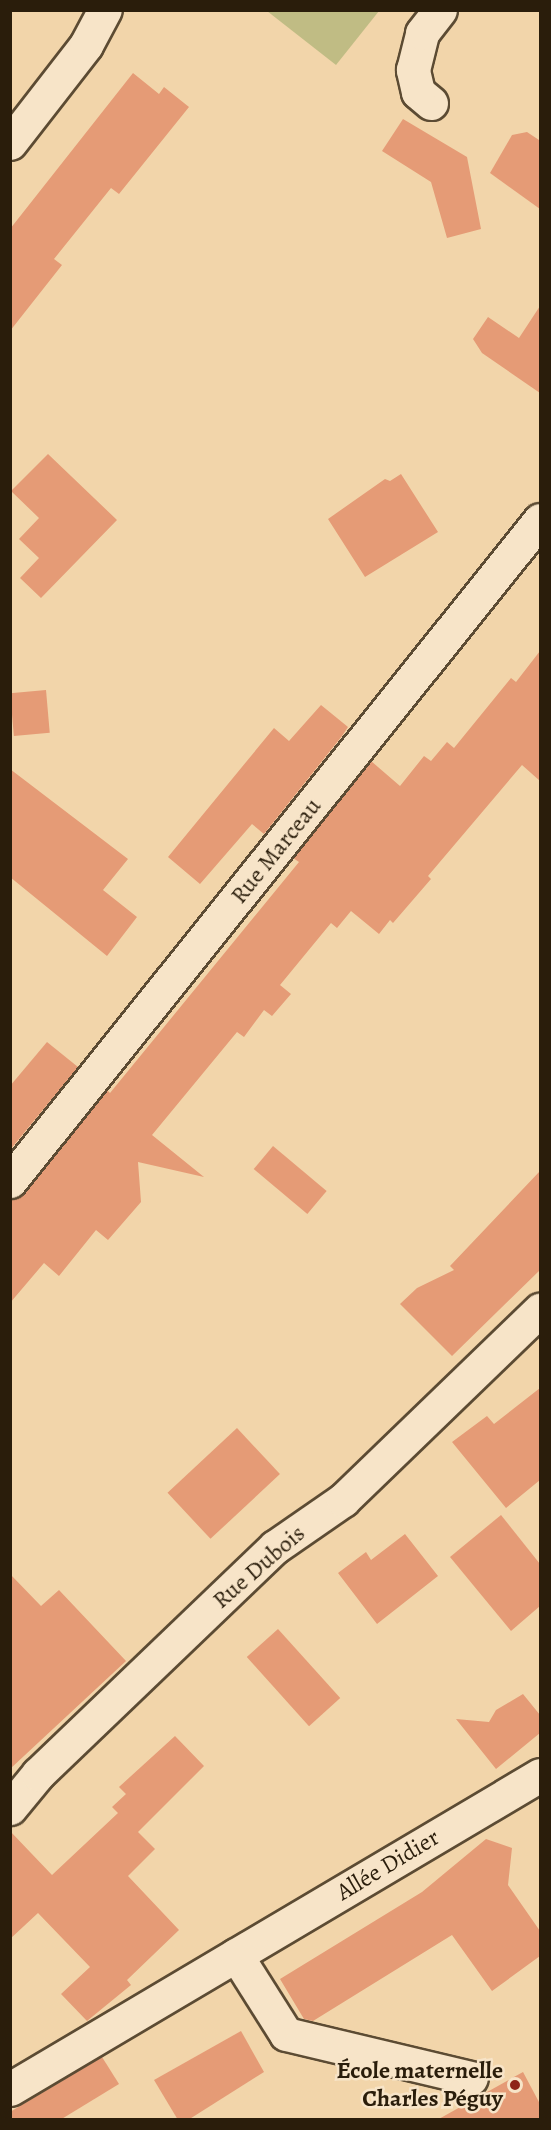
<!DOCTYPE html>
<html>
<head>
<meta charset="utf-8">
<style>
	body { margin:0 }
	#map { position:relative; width:551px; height:2130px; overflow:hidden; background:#f2d5aa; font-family:Alegreya,serif }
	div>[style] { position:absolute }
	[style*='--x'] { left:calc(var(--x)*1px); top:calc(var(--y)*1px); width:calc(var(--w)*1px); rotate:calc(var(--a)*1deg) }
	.green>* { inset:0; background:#c0bc84 }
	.building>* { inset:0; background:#e59b76; transform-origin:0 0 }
	.roads { filter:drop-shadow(2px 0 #5c4b33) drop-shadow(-2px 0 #5c4b33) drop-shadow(0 2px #5c4b33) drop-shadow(0 -2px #5c4b33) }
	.minor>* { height:33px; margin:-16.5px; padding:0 16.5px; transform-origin:16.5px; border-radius:16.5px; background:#f7e4c8 }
	.dots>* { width:16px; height:16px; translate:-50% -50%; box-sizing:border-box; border:3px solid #f7e4c8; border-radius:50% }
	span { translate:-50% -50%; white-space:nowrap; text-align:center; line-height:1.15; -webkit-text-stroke:5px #f7e4c8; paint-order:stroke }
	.street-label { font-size:24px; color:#2a1d0b }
	.poi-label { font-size:24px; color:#2a1d0b; font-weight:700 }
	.right { translate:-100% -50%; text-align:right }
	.frame { position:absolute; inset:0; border:12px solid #2a1d0b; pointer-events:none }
</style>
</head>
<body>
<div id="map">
	<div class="green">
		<i style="clip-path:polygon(267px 11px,379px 11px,336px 65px)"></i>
	</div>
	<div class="building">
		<i style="clip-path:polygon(133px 73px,159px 94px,164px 87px,189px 107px,119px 194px,111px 188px,54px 259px,62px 265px,10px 331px,10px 229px)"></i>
		<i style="clip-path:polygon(403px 119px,467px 157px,481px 229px,447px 238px,431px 182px,382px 151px)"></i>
		<i style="clip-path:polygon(527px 132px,539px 140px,540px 148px,540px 209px,490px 173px,512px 135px)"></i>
		<i style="clip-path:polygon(540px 306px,540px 393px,482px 353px,473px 339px,488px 317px,519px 338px)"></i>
		<i style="clip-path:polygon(48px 454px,117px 520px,41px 598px,20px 578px,39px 558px,19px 539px,39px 518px,11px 491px)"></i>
		<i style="clip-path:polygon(401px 474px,438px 532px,365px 577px,328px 519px,385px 479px,390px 481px)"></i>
		<i style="clip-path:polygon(540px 651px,540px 781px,522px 765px,428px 876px,431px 879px,393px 923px,390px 920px,379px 934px,351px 911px,337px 928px,331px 923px,280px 985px,291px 994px,272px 1016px,264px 1010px,244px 1037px,237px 1032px,152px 1135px,204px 1177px,138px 1162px,141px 1202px,108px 1240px,96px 1230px,59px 1276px,44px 1263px,10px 1303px,10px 1199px,25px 1193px,107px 1090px,110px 1093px,299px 862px,293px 858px,371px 761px,400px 786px,424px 756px,431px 761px,447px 742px,454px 748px,511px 678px,516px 682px)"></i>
		<i style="left:46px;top:690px;width:43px;height:36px;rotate:85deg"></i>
		<i style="clip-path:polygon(321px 705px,348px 727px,342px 736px,264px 834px,252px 824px,200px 884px,168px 857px,274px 728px,289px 741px)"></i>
		<i style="clip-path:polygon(10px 769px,128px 859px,103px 890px,137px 917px,107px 956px,10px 877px)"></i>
		<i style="clip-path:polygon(47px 1042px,78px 1067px,10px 1150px,10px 1086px)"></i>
		<i style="left:273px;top:1146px;width:70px;height:30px;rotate:40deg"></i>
		<i style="clip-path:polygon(540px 1171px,540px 1270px,452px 1356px,400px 1304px,417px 1288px,454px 1270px,450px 1266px)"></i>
		<i style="clip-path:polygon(540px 1388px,540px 1480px,506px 1508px,452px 1442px,487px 1416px,494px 1424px)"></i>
		<i style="left:237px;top:1428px;width:63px;height:95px;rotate:47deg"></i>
		<i style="clip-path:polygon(501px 1515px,540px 1564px,540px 1606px,511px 1631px,450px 1557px)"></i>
		<i style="clip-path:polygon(405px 1534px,438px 1576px,377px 1624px,338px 1573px,366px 1552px,371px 1560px)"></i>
		<i style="clip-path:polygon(10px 1574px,41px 1606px,59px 1590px,126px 1661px,10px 1769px)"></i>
		<i style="left:278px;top:1629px;width:93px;height:42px;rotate:48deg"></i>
		<i style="clip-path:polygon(523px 1694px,540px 1715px,540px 1733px,496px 1769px,456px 1719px,489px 1722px,496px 1710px)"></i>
		<i style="clip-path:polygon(175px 1736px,204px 1766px,138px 1832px,155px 1849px,128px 1876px,179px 1930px,127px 1980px,131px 1985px,87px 2021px,61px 1994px,90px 1967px,38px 1913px,10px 1939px,10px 1831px,52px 1875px,118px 1813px,112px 1807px,126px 1794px,119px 1787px)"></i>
		<i style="clip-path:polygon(486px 1839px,512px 1848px,508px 1885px,540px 1931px,540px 1956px,492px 1991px,452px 1935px,313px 2021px,304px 2019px,280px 1979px,422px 1892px)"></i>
		<i style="clip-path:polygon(241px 2031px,264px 2072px,188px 2120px,178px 2120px,154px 2080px)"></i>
		<i style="clip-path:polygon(102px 2057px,119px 2084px,60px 2120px,10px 2120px,10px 2112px)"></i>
		<i style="clip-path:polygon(523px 2072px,540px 2104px,540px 2120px,437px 2120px)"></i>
	</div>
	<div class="roads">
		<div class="minor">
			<i style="--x:431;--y:103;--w:17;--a:-140"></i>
			<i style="--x:418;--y:92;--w:23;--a:-103"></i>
			<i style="--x:413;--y:70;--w:38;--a:-76"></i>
			<i style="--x:422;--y:33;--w:29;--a:-52"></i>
			<i style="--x:10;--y:143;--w:124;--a:-52.2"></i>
			<i style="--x:86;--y:45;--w:40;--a:-62"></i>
			<i style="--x:10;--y:1181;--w:847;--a:-51.28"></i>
			<i style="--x:10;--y:1808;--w:44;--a:-50.5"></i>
			<i style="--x:38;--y:1774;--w:328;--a:-43.8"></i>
			<i style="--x:275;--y:1547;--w:83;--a:-34.7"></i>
			<i style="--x:343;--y:1500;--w:274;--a:-44"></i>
			<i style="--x:236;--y:1955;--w:93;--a:57.7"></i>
			<i style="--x:286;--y:2034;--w:190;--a:13.4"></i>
			<i style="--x:10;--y:2089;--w:616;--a:-30.64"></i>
		</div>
	</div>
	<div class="dots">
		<i style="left:515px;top:2085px;background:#8f2418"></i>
	</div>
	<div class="street-label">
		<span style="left:276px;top:851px;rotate:-51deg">Rue Marceau</span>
		<span style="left:259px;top:1567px;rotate:-41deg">Rue Dubois</span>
		<span style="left:388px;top:1865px;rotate:-31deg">Allée Didier</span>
	</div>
	<div class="poi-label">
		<span class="right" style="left:503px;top:2085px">École maternelle<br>Charles Péguy</span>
	</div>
	<div class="frame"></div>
</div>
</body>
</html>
